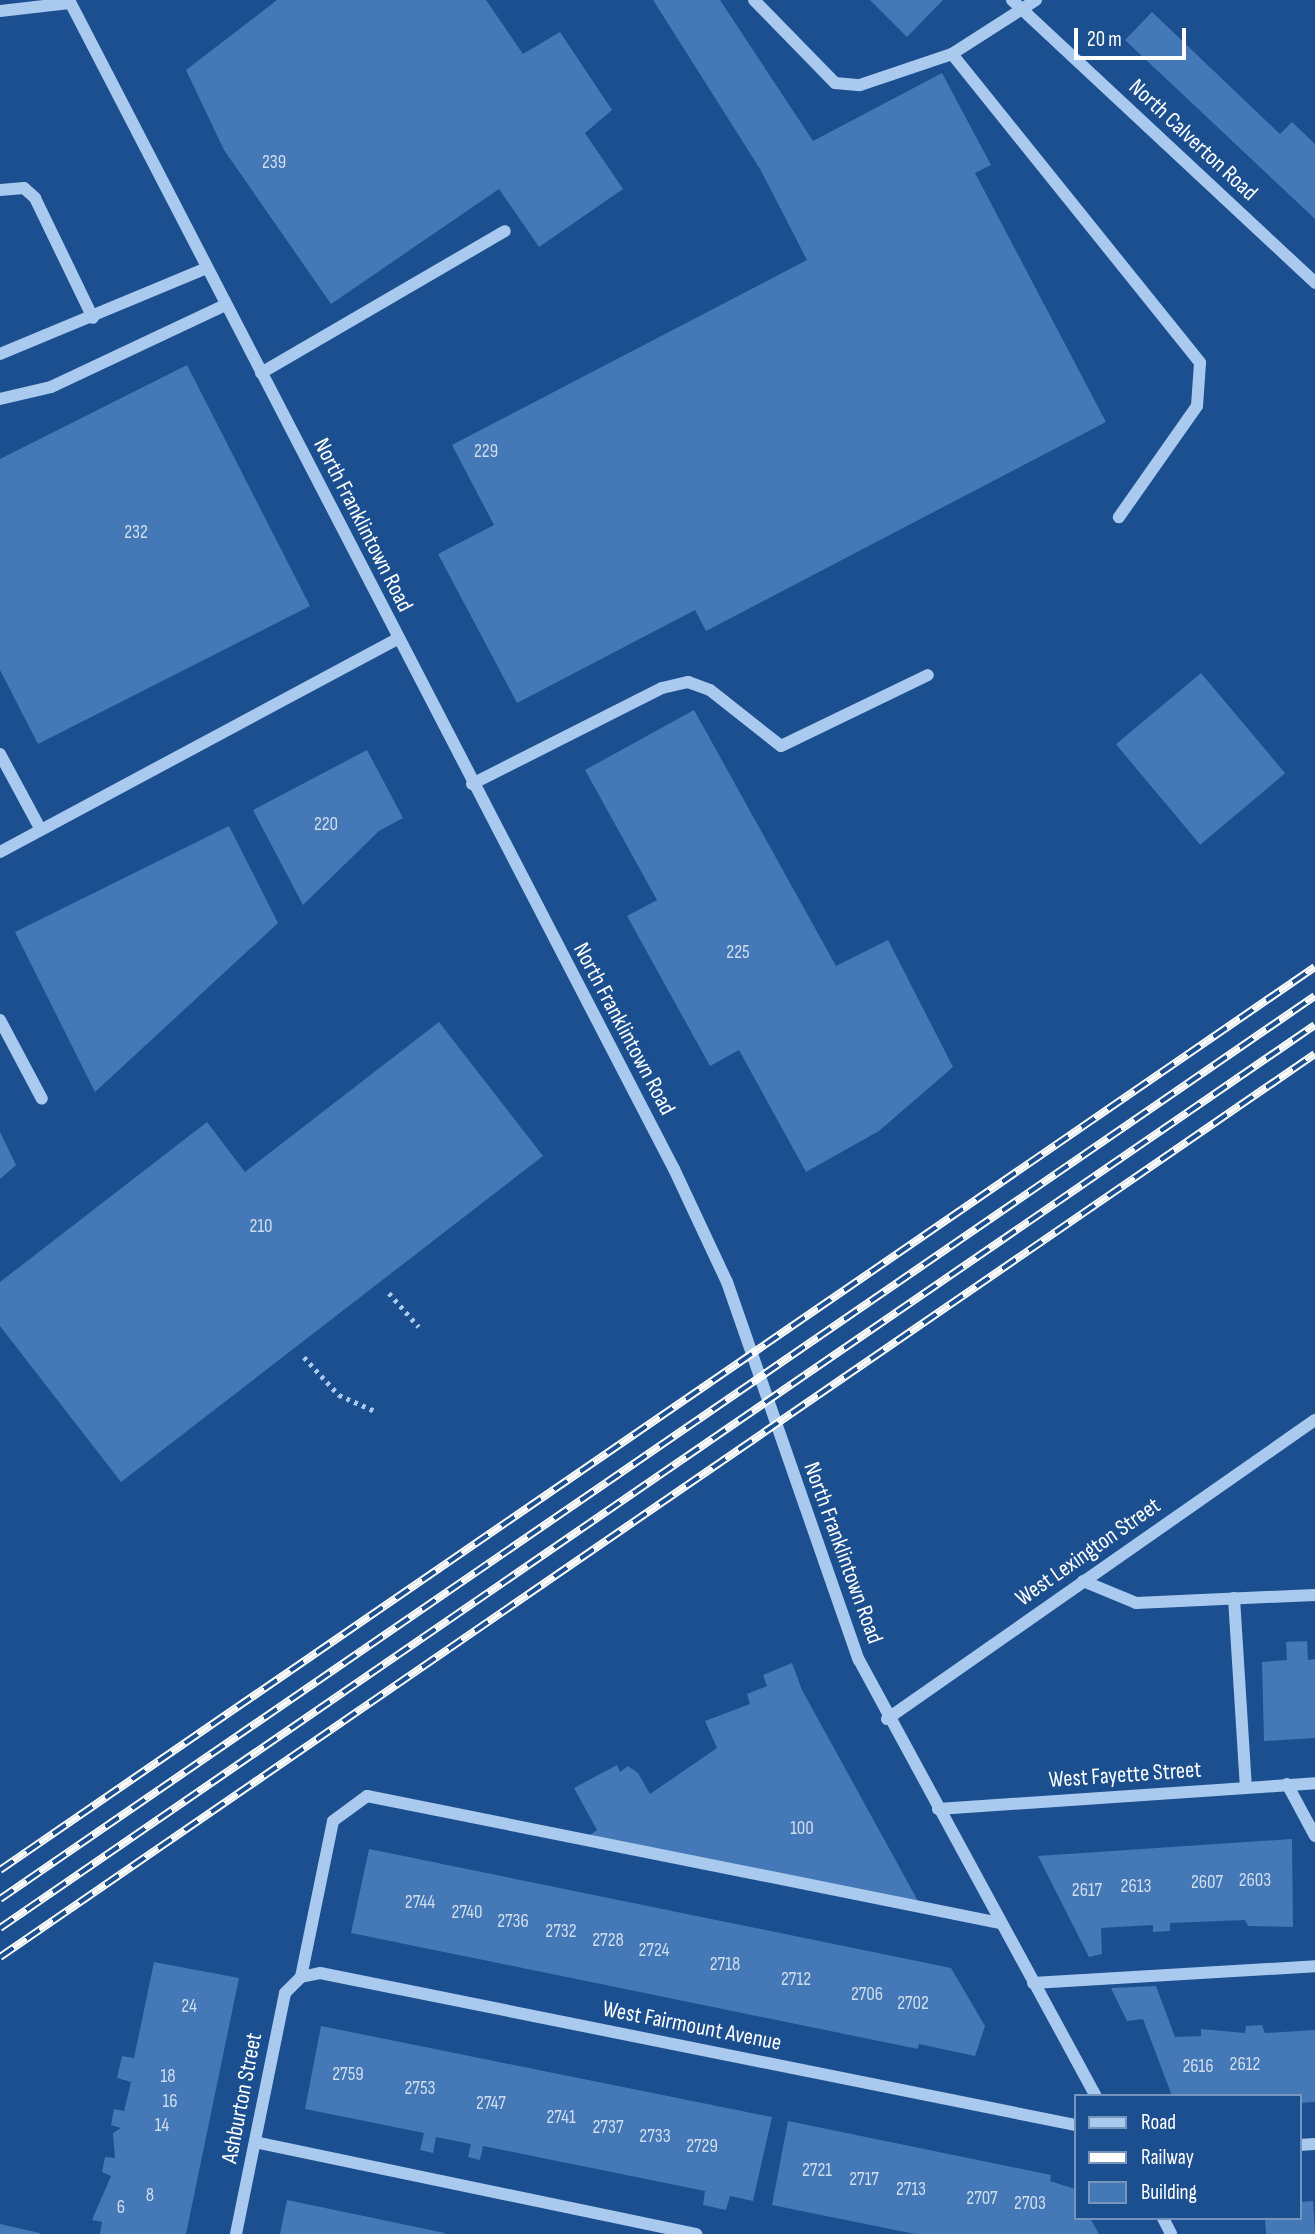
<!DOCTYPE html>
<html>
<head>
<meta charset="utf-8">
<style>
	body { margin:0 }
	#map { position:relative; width:1315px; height:2234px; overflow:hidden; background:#1b4f8f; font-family:"Sofia Sans Condensed",sans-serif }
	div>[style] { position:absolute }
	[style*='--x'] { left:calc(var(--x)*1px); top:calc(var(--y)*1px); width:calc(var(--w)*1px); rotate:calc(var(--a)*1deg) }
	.building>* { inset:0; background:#4478b7; transform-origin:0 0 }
	.path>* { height:4.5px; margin-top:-2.25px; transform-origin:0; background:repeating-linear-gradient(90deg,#a9c9ee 0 3.5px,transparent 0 8.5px) }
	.minor>* { height:12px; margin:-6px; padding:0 6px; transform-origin:6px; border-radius:6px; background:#a9c9ee }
	.rail>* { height:8px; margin-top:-4px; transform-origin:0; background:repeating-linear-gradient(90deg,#1b4f8f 0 16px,#fff 0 32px); box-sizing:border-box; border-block:2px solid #fff }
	span { translate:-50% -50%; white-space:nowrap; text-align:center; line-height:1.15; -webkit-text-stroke:7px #1b4f8f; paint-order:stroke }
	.number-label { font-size:19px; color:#d0dded }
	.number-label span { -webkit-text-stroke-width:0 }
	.street-label { font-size:23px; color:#fff }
	.legend { position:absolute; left:1074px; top:2094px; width:228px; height:126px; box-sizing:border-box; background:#1b4f8f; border:2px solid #7695bc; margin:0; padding:9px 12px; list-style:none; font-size:21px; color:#fff }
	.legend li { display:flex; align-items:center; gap:14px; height:35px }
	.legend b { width:35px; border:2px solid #7695bc }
	.scale { position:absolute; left:1074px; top:28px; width:112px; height:32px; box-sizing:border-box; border:4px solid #fff; border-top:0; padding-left:9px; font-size:21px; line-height:24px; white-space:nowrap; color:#fff; -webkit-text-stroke:5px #1b4f8f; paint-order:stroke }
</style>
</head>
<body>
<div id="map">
	<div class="building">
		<i style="clip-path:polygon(277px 0,486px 0,523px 54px,560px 32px,612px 110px,585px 133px,623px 189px,539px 247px,499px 189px,331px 304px,224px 150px,186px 70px)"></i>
		<i style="clip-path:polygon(653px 0,720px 0,813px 141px,942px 73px,991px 165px,975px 173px,1106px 422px,706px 631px,695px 610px,517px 703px,438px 554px,494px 525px,452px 445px,807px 260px,760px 169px)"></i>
		<i style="clip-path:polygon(870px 0,943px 0,907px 37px)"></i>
		<i style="clip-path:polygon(1152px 12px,1280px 134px,1292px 122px,1315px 144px,1315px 219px,1125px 40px)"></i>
		<i style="clip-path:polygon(187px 365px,310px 606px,38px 744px,0 670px,0 459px)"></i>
		<i style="left:1201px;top:673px;width:131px;height:111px;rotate:50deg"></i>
		<i style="clip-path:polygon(694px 710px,836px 966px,888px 940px,953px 1067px,879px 1131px,806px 1172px,739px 1050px,710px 1066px,627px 916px,657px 900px,585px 770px)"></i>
		<i style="clip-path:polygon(367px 750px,403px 818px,379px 831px,303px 905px,253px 810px)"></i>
		<i style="clip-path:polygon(229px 826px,278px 923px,95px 1092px,15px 932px)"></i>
		<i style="clip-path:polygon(439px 1022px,543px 1156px,121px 1482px,0 1326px,0 1282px,207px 1122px,245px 1172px)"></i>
		<i style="clip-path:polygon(0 1132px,16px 1165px,0 1179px)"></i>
		<i style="clip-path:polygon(1307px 1641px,1308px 1660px,1315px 1659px,1315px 1738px,1264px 1741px,1262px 1662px,1287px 1660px,1286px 1642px)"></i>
		<i style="clip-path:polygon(792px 1663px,802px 1690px,918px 1901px,589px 1836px,597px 1830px,574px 1788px,617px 1765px,620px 1772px,628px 1766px,638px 1773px,650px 1794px,717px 1748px,705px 1721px,750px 1704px,747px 1694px,767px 1686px,763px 1675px)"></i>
		<i style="clip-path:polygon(1292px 1839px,1293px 1927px,1248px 1926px,1245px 1920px,1170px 1923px,1170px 1931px,1153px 1932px,1153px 1925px,1101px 1928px,1102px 1954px,1089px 1957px,1038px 1856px)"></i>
		<i style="clip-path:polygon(369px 1849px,951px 1968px,985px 2026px,975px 2056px,919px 2044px,918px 2049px,351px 1933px)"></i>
		<i style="clip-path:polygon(154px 1962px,239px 1978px,186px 2234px,100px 2234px,102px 2222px,92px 2220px,111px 2176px,102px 2172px,105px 2157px,115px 2158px,113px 2133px,121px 2128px,111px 2125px,114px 2109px,124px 2111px,131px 2082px,117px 2078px,122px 2056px,134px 2058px)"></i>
		<i style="clip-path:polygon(1156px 1986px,1175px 2037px,1201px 2036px,1201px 2029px,1245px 2033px,1246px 2026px,1262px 2025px,1265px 2033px,1315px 2030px,1315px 2102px,1299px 2103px,1299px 2096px,1172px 2096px,1143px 2019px,1127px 2021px,1111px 1988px)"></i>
		<i style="clip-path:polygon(321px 2026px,772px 2117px,753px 2201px,730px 2196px,726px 2210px,703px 2205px,705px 2191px,483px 2146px,480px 2160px,468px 2157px,471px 2144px,436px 2137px,433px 2153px,420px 2150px,424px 2133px,305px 2109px)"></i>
		<i style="clip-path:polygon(788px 2121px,1051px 2175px,1050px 2181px,1075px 2189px,1075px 2218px,1090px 2218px,1099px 2234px,915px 2234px,772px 2205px)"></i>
		<i style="clip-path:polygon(287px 2200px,445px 2233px,445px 2234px,280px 2234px)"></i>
		<i style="clip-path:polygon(1313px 2201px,1315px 2234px,1266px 2234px,1265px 2218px,1299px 2218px,1299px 2202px)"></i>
		<i style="clip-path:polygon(0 2224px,40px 2233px,40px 2234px,0 2234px)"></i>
	</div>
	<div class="path">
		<i style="--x:389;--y:1293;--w:45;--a:48.6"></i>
		<i style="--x:304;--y:1357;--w:52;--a:47.4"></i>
		<i style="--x:339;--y:1395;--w:39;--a:24"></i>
	</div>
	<div class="minor">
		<i style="--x:69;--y:0;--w:1316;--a:62.64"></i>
		<i style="--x:674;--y:1169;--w:125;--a:64.9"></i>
		<i style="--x:727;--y:1282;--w:400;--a:70.8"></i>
		<i style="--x:859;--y:1660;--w:496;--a:61.5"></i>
		<i style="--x:754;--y:0;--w:116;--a:45.7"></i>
		<i style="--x:835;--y:83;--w:25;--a:5"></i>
		<i style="--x:860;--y:85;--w:97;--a:-18.6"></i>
		<i style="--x:1012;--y:0;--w:415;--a:43"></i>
		<i style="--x:1036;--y:0;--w:100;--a:147.3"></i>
		<i style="--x:952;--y:54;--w:396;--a:51.2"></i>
		<i style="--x:1200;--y:363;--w:43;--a:94"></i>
		<i style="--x:1197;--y:406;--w:136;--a:125.1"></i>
		<i style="--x:0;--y:11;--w:70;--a:-6.5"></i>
		<i style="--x:0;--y:190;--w:24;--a:-5"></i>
		<i style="--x:24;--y:188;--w:15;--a:42"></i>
		<i style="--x:35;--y:198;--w:133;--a:64.2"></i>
		<i style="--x:0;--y:354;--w:224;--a:-22.6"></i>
		<i style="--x:261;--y:373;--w:282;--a:-30.2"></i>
		<i style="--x:0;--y:399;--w:52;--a:-13.2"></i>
		<i style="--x:51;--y:387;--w:192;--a:-25.2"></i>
		<i style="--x:0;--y:754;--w:86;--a:61.7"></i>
		<i style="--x:472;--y:784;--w:213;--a:-26.8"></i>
		<i style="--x:662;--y:688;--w:27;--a:-13"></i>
		<i style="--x:688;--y:682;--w:23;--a:20"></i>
		<i style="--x:710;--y:690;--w:90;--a:38.3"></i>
		<i style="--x:781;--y:746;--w:163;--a:-25.8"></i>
		<i style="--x:0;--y:852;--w:451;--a:-28.2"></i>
		<i style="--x:0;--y:1020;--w:89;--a:62"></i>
		<i style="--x:1083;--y:1581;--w:57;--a:22.5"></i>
		<i style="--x:1136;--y:1603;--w:179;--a:-2.6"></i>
		<i style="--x:1234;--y:1598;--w:190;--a:86.4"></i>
		<i style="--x:887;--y:1719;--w:522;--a:-34.94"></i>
		<i style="--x:1287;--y:1784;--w:59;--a:61.7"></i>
		<i style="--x:938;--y:1809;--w:378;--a:-3.9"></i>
		<i style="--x:301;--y:1977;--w:159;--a:-78.4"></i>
		<i style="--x:333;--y:1821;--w:42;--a:-36.3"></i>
		<i style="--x:367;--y:1796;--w:646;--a:11.34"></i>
		<i style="--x:301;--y:1977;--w:19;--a:-12"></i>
		<i style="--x:320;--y:1973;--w:770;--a:11.38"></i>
		<i style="--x:1033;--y:1983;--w:283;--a:-3.4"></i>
		<i style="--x:255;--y:2142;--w:451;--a:11.8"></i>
		<i style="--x:1299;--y:2145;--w:16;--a:-4"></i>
		<i style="--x:1163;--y:2218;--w:18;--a:63"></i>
		<i style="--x:236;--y:2234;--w:246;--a:-78.5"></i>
		<i style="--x:285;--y:1993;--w:23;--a:-45"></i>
	</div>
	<div class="rail">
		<i style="--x:0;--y:1870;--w:1595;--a:-34.48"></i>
		<i style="--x:0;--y:1899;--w:1595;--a:-34.48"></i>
		<i style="--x:0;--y:1928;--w:1595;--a:-34.48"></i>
		<i style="--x:0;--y:1957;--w:1595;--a:-34.48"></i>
	</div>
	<div class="number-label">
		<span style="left:274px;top:163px">239</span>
		<span style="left:486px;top:452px">229</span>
		<span style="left:136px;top:533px">232</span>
		<span style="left:326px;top:825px">220</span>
		<span style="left:738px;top:953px">225</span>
		<span style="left:261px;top:1227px">210</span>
		<span style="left:802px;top:1829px">100</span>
		<span style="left:1255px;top:1881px">2603</span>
		<span style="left:1207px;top:1883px">2607</span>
		<span style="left:1136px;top:1887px">2613</span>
		<span style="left:1087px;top:1891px">2617</span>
		<span style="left:420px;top:1903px">2744</span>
		<span style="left:467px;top:1913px">2740</span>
		<span style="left:513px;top:1922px">2736</span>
		<span style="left:561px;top:1932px">2732</span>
		<span style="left:608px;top:1941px">2728</span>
		<span style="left:654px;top:1951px">2724</span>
		<span style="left:725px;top:1965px">2718</span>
		<span style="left:796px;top:1980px">2712</span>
		<span style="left:867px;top:1995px">2706</span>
		<span style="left:913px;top:2004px">2702</span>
		<span style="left:189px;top:2007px">24</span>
		<span style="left:1245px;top:2065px">2612</span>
		<span style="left:1198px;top:2067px">2616</span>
		<span style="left:348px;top:2075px">2759</span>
		<span style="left:168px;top:2077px">18</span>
		<span style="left:420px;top:2089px">2753</span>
		<span style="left:170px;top:2102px">16</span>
		<span style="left:491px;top:2104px">2747</span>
		<span style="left:561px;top:2118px">2741</span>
		<span style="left:162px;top:2126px">14</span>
		<span style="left:608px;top:2128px">2737</span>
		<span style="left:655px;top:2137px">2733</span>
		<span style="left:702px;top:2147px">2729</span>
		<span style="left:817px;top:2171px">2721</span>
		<span style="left:864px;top:2180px">2717</span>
		<span style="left:911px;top:2190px">2713</span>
		<span style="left:150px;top:2196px">8</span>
		<span style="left:982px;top:2199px">2707</span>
		<span style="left:1030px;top:2204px">2703</span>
		<span style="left:121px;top:2208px">6</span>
	</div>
	<div class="street-label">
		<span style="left:1193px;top:140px;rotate:43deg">North Calverton Road</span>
		<span style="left:363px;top:525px;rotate:63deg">North Franklintown Road</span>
		<span style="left:624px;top:1029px;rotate:62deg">North Franklintown Road</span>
		<span style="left:1088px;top:1552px;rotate:-35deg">West Lexington Street</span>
		<span style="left:843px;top:1553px;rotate:70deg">North Franklintown Road</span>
		<span style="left:1125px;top:1775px;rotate:-4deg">West Fayette Street</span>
		<span style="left:692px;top:2026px;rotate:11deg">West Fairmount Avenue</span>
		<span style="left:242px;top:2098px;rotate:-79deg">Ashburton Street</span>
	</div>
	<ul class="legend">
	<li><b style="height:9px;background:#a9c9ee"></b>Road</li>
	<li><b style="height:9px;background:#fff"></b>Railway</li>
	<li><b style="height:19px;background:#4478b7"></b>Building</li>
	</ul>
	<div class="scale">20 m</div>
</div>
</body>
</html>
